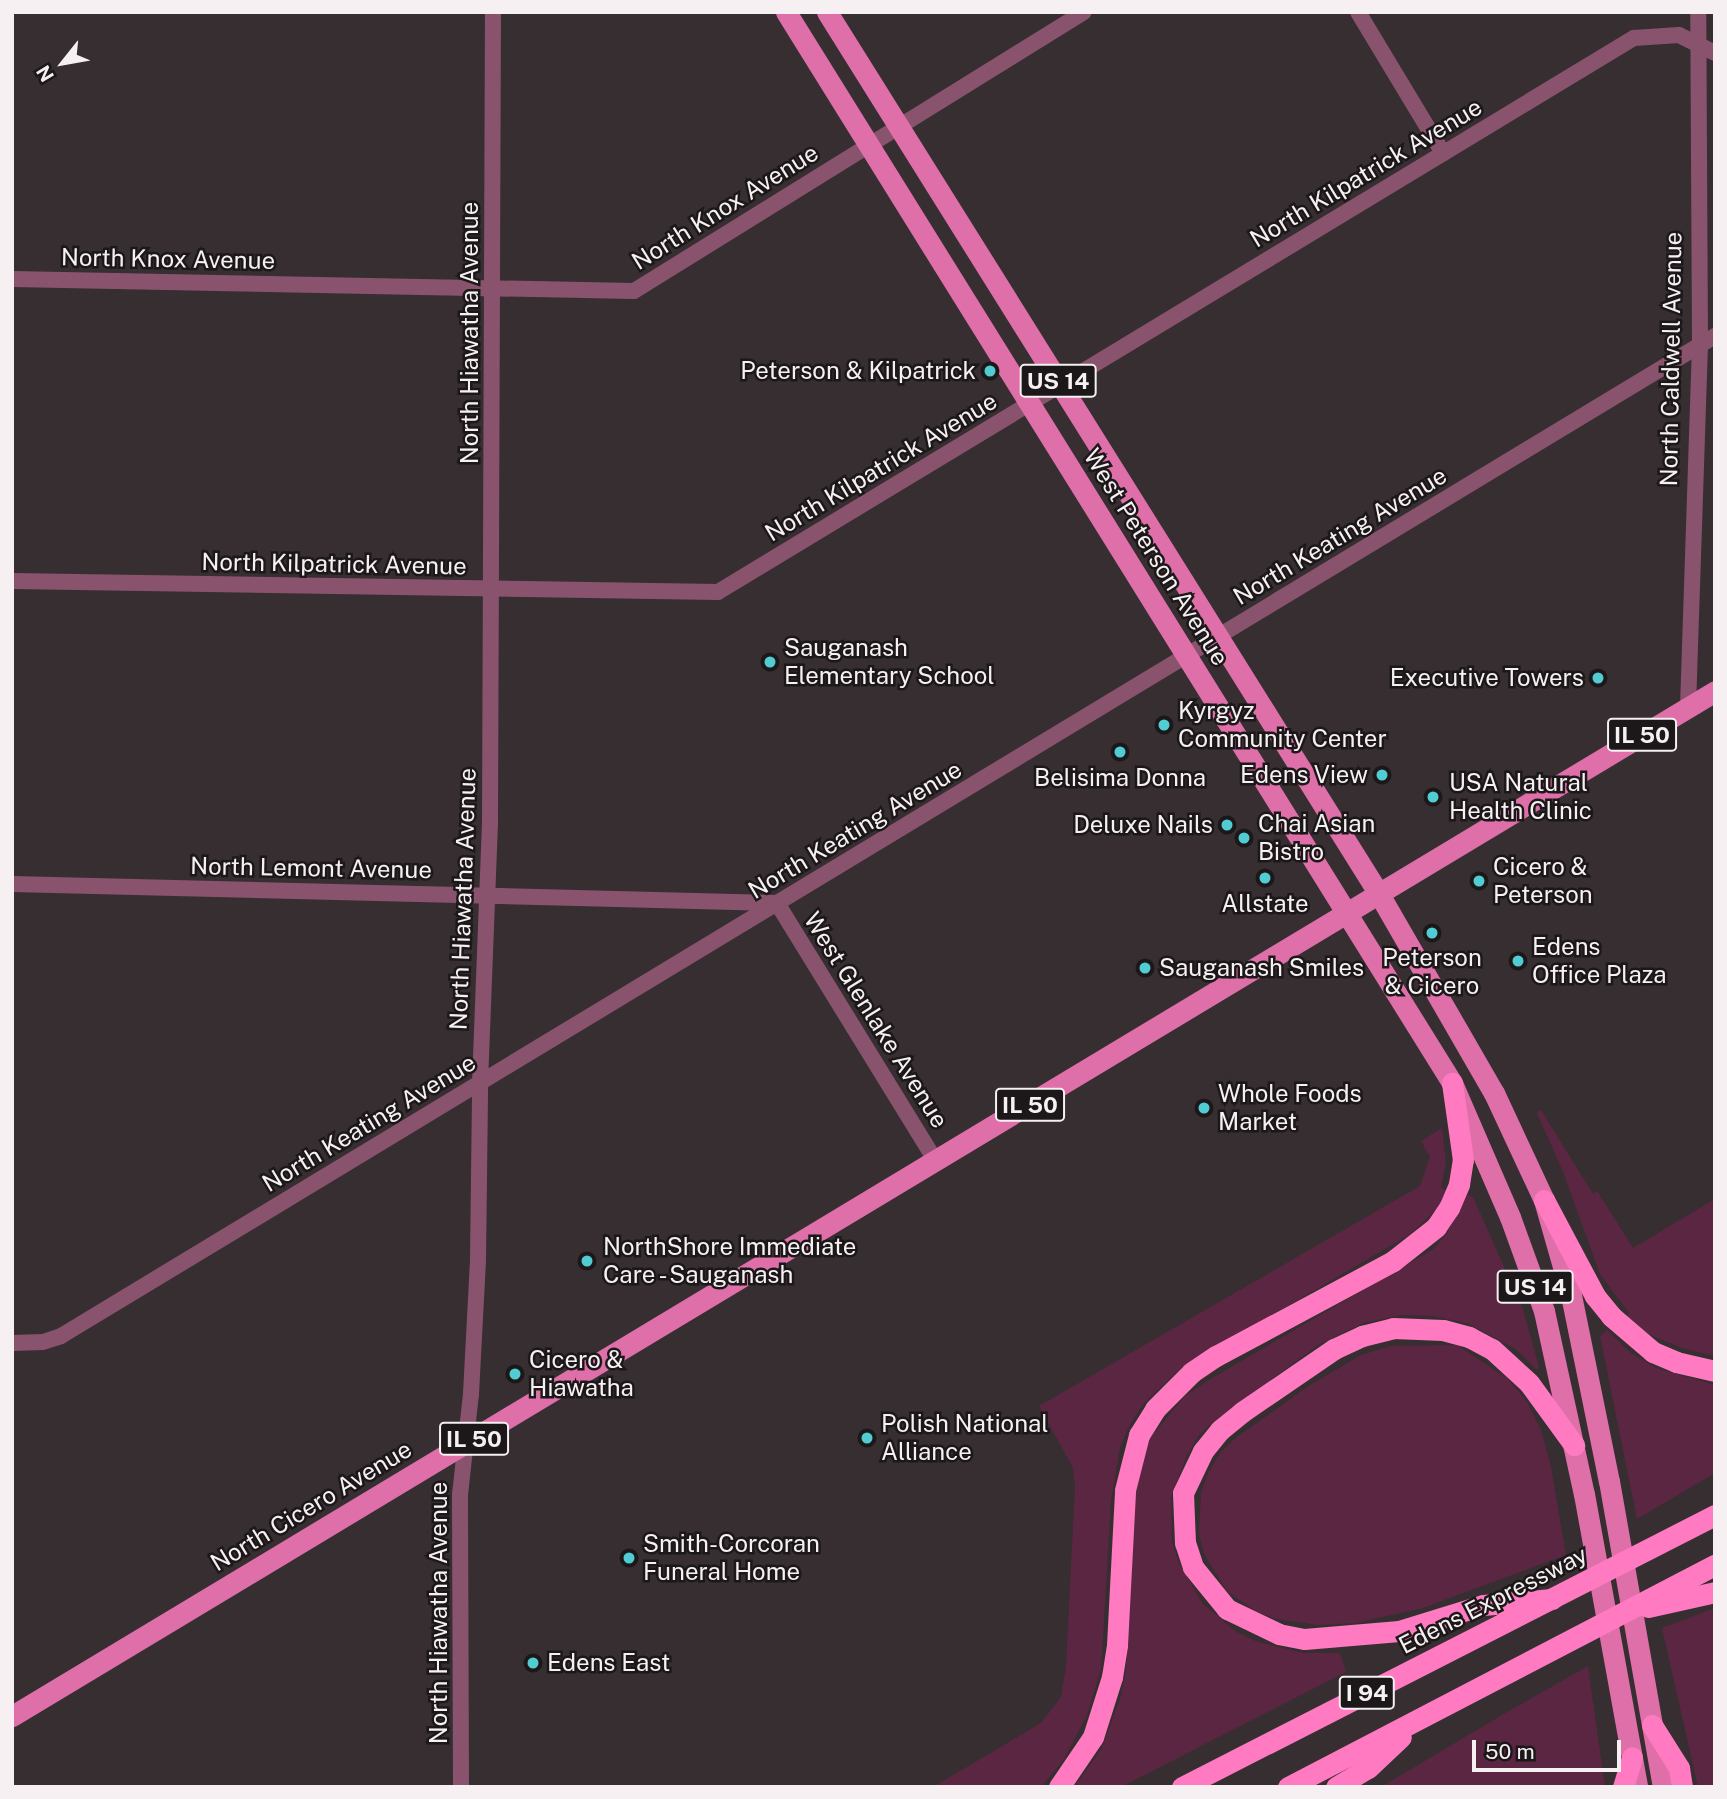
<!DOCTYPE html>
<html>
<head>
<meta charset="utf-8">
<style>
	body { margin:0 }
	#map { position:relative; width:1727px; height:1799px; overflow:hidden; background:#372e32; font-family:"Public Sans",sans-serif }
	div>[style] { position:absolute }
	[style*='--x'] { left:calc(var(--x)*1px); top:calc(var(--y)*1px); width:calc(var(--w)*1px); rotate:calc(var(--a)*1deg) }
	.green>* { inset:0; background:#5b2642 }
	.street>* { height:16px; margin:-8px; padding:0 8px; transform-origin:8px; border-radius:8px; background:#89536d }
	.primary>* { height:21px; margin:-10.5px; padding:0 10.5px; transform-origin:10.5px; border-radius:10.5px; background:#de6fa8 }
	.highway>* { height:21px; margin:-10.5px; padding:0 10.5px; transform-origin:10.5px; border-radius:10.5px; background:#ff7ac0 }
	.dots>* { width:19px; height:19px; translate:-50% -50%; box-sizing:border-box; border:4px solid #1c1819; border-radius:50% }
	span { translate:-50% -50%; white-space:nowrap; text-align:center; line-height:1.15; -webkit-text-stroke:5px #1c1819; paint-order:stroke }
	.shield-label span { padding:2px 5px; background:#1c1819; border:2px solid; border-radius:5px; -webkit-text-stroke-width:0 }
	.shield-label { font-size:23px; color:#f6f0f3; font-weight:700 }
	.street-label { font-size:24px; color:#f6f0f3 }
	.poi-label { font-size:24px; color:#f6f0f3 }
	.right { translate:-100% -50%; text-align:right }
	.left { translate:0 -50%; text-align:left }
	.frame { position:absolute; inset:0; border:14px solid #f6f0f3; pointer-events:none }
	.north { position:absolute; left:28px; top:28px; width:70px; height:70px; -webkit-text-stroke:5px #1c1819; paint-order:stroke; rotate:239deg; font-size:19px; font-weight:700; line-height:28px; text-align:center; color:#f6f0f3 }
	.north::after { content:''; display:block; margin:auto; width:24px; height:32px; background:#f6f0f3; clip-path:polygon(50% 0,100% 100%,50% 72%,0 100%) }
	.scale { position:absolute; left:1472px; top:1740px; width:149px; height:32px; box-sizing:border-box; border:4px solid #f6f0f3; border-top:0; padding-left:9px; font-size:21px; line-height:24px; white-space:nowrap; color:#f6f0f3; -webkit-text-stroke:5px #1c1819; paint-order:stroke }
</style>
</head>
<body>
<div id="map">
	<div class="green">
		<i style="clip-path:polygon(1541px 1110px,1593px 1194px,1597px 1191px,1633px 1248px,1715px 1199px,1715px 1356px,1682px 1348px,1648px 1334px,1627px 1316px,1629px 1313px,1600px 1274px,1562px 1169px,1537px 1113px)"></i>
		<i style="clip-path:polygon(1442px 1128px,1446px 1163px,1441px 1187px,1446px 1191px,1437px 1209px,1409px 1235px,1181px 1368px,1144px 1403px,1130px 1424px,1120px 1447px,1111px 1501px,1101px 1669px,1087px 1715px,1064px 1759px,1041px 1787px,933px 1787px,1041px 1723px,1061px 1697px,1066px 1667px,1075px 1486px,1073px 1468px,1039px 1406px,1420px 1186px,1430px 1157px,1421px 1141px)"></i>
		<i style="clip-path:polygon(1467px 1194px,1473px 1197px,1523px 1310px,1539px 1367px,1537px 1370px,1516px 1349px,1467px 1323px,1433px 1316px,1402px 1315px,1363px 1323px,1318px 1345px,1213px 1422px,1199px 1435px,1187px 1455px,1171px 1497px,1172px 1542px,1178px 1561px,1202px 1603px,1235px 1631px,1255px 1641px,1303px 1653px,1340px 1653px,1346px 1672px,1121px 1787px,1074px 1787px,1101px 1750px,1121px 1696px,1126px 1670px,1136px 1493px,1141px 1462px,1151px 1437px,1184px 1397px,1207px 1381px,1432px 1250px,1446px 1235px)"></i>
		<i style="clip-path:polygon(1607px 1330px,1631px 1353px,1656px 1368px,1715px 1385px,1715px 1473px,1637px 1519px,1600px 1336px)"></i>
		<i style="clip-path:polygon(1457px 1345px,1508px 1379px,1527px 1402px,1541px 1430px,1551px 1467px,1566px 1555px,1423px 1608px,1355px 1623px,1318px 1625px,1276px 1619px,1255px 1611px,1227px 1591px,1204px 1554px,1199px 1534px,1201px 1493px,1209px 1471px,1221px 1452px,1237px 1437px,1310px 1385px,1361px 1355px,1391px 1346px)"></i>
		<i style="clip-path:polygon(1715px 1608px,1715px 1787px,1698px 1787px,1662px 1628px)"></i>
		<i style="clip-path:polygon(1588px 1666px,1605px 1787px,1381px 1787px,1502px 1715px)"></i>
	</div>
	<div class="street">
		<i style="--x:1358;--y:12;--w:165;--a:58.9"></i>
		<i style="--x:12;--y:279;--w:622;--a:1.11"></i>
		<i style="--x:634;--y:291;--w:529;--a:-31.8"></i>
		<i style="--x:12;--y:581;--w:706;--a:0.89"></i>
		<i style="--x:718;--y:592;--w:1071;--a:-31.17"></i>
		<i style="--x:1634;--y:38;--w:45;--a:-3.8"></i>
		<i style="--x:1679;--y:35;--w:40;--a:26.6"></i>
		<i style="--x:1688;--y:707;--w:362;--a:-88.1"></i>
		<i style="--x:1700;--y:345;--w:333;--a:-90.3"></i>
		<i style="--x:12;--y:884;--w:765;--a:1.42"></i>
		<i style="--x:777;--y:903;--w:303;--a:58.4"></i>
		<i style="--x:12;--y:1343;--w:31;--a:-2"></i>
		<i style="--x:43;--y:1342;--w:19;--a:-18"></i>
		<i style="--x:61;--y:1336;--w:1933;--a:-31.16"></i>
		<i style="--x:461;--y:1787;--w:292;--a:-90.2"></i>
		<i style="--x:460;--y:1495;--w:102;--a:-83.8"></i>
		<i style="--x:471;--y:1394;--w:135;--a:-87"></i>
		<i style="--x:478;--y:1259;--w:176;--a:-89.3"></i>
		<i style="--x:480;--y:1083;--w:259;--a:-87.8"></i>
		<i style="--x:490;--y:824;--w:812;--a:-89.79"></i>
	</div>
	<div class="primary">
		<i style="--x:786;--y:12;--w:1261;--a:58.12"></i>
		<i style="--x:1452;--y:1083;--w:146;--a:66.6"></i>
		<i style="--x:1510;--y:1217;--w:100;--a:70.1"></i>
		<i style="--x:1544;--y:1311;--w:187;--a:77.7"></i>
		<i style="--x:1584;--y:1494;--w:298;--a:79.7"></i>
		<i style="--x:827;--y:12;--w:1040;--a:57.96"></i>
		<i style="--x:1379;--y:894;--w:230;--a:60"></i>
		<i style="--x:1494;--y:1093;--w:118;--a:65"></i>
		<i style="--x:1544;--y:1200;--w:99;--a:74.1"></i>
		<i style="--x:1571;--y:1295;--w:190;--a:78.5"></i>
		<i style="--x:1609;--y:1481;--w:311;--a:80"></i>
		<i style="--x:12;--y:1716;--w:1988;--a:-31.04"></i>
	</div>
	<div class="highway">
		<i style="--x:1544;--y:1200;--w:109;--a:62"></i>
		<i style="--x:1595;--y:1296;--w:26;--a:51"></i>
		<i style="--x:1611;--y:1316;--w:55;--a:40.6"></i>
		<i style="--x:1653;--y:1352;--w:25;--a:23"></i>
		<i style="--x:1676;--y:1362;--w:40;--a:13"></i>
		<i style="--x:1552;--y:1599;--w:69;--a:175"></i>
		<i style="--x:1483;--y:1605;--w:88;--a:162.8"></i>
		<i style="--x:1399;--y:1631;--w:95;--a:175.2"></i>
		<i style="--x:1304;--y:1639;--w:25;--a:-169"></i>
		<i style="--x:1279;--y:1634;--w:58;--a:-154.3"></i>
		<i style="--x:1227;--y:1609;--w:54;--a:-129"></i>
		<i style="--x:1193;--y:1567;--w:25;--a:-108"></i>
		<i style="--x:1185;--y:1543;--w:50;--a:-92.3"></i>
		<i style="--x:1183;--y:1493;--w:47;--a:-64.5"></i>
		<i style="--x:1203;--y:1451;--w:27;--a:-51"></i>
		<i style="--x:1220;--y:1430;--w:28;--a:-39"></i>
		<i style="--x:1242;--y:1412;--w:112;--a:-34.4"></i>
		<i style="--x:1334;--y:1349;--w:31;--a:-25"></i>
		<i style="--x:1362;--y:1336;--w:32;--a:-14"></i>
		<i style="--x:1393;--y:1328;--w:50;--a:2.3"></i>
		<i style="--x:1443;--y:1330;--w:27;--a:15"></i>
		<i style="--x:1469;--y:1337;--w:26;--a:28"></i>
		<i style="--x:1492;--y:1349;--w:50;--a:42.6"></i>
		<i style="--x:1529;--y:1383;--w:77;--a:54"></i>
		<i style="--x:1648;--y:1607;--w:69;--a:-12.6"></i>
		<i style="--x:1652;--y:1725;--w:51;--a:57.9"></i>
		<i style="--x:1679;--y:1768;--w:19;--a:81"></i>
		<i style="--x:1059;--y:1787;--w:60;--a:-55.8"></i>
		<i style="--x:1093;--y:1737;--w:63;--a:-72.4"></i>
		<i style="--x:1112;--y:1677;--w:32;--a:-81"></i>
		<i style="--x:1117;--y:1645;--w:155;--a:-87"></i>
		<i style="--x:1125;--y:1490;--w:57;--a:-75.7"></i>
		<i style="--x:1139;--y:1435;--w:31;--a:-58"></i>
		<i style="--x:1155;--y:1409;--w:52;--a:-45"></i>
		<i style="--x:1192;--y:1372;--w:29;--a:-34"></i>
		<i style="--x:1216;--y:1356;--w:201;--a:-28.2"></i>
		<i style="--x:1393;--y:1261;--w:55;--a:-38.3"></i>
		<i style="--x:1436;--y:1227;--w:23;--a:-56"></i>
		<i style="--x:1449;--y:1208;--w:26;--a:-67"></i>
		<i style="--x:1459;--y:1184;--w:24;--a:-81"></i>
		<i style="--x:1463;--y:1160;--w:78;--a:-98.1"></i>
		<i style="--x:1182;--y:1787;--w:598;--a:-27.04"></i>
		<i style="--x:1288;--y:1787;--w:481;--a:-27.5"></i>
		<i style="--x:1336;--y:1787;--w:37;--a:-31"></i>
		<i style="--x:1368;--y:1768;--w:45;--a:-43.2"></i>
		<i style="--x:1623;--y:1787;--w:31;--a:-73"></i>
	</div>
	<div class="dots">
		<i style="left:990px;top:371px;background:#51ccd2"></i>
		<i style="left:770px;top:662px;background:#51ccd2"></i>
		<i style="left:1598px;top:678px;background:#51ccd2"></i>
		<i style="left:1164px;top:725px;background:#51ccd2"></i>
		<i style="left:1120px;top:752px;background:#51ccd2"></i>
		<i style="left:1382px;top:775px;background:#51ccd2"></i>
		<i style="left:1433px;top:797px;background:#51ccd2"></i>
		<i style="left:1227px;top:825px;background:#51ccd2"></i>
		<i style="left:1244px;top:838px;background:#51ccd2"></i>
		<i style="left:1265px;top:878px;background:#51ccd2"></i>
		<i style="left:1479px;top:881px;background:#51ccd2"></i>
		<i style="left:1432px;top:933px;background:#51ccd2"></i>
		<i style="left:1518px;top:961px;background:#51ccd2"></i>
		<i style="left:1145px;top:968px;background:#51ccd2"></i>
		<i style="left:1204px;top:1108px;background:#51ccd2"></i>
		<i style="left:587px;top:1261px;background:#51ccd2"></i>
		<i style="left:515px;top:1374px;background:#51ccd2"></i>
		<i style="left:867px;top:1438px;background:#51ccd2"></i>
		<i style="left:629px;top:1558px;background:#51ccd2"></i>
		<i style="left:533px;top:1663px;background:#51ccd2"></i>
	</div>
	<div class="shield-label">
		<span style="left:1058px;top:381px">US 14</span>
		<span style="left:1642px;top:735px">IL 50</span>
		<span style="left:1030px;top:1105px">IL 50</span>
		<span style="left:1535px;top:1287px">US 14</span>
		<span style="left:474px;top:1439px">IL 50</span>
		<span style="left:1367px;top:1693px">I 94</span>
	</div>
	<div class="street-label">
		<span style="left:1366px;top:173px;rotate:-31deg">North Kilpatrick Avenue</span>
		<span style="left:725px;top:207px;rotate:-32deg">North Knox Avenue</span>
		<span style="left:168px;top:259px;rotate:1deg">North Knox Avenue</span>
		<span style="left:470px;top:333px;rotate:-90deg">North Hiawatha Avenue</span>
		<span style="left:1671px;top:359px;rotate:-89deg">North Caldwell Avenue</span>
		<span style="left:881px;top:467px;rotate:-31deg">North Kilpatrick Avenue</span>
		<span style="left:1340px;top:536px;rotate:-31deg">North Keating Avenue</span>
		<span style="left:1156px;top:557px;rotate:58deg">West Peterson Avenue</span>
		<span style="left:334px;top:564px;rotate:1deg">North Kilpatrick Avenue</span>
		<span style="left:855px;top:830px;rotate:-31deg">North Keating Avenue</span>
		<span style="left:311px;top:868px;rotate:1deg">North Lemont Avenue</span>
		<span style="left:463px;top:899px;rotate:-88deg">North Hiawatha Avenue</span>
		<span style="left:876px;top:1020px;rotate:58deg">West Glenlake Avenue</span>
		<span style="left:369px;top:1123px;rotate:-31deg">North Keating Avenue</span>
		<span style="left:311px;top:1506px;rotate:-31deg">North Cicero Avenue</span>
		<span style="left:1493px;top:1600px;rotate:-27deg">Edens Expressway</span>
		<span style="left:439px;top:1613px;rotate:-90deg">North Hiawatha Avenue</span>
	</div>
	<div class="poi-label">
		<span class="right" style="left:976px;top:371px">Peterson &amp; Kilpatrick</span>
		<span class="left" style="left:784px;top:662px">Sauganash<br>Elementary School</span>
		<span class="right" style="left:1584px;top:678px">Executive Towers</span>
		<span class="left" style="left:1178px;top:725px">Kyrgyz<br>Community Center</span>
		<span class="right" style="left:1368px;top:775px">Edens View</span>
		<span style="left:1120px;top:778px">Belisima Donna</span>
		<span class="left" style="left:1449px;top:797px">USA Natural<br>Health Clinic</span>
		<span class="left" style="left:1258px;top:838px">Chai Asian<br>Bistro</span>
		<span class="right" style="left:1213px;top:825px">Deluxe Nails</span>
		<span class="left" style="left:1493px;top:881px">Cicero &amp;<br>Peterson</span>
		<span style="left:1265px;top:904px">Allstate</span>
		<span class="left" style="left:1532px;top:961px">Edens<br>Office Plaza</span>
		<span style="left:1432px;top:972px">Peterson<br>&amp; Cicero</span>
		<span class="left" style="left:1159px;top:968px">Sauganash Smiles</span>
		<span class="left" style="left:1218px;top:1108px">Whole Foods<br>Market</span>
		<span class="left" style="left:603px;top:1261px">NorthShore Immediate<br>Care - Sauganash</span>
		<span class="left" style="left:529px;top:1374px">Cicero &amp;<br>Hiawatha</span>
		<span class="left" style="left:881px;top:1438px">Polish National<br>Alliance</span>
		<span class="left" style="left:643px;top:1558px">Smith-Corcoran<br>Funeral Home</span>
		<span class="left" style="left:547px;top:1663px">Edens East</span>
	</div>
	<div class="frame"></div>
	<div class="north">N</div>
	<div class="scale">50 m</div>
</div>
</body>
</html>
